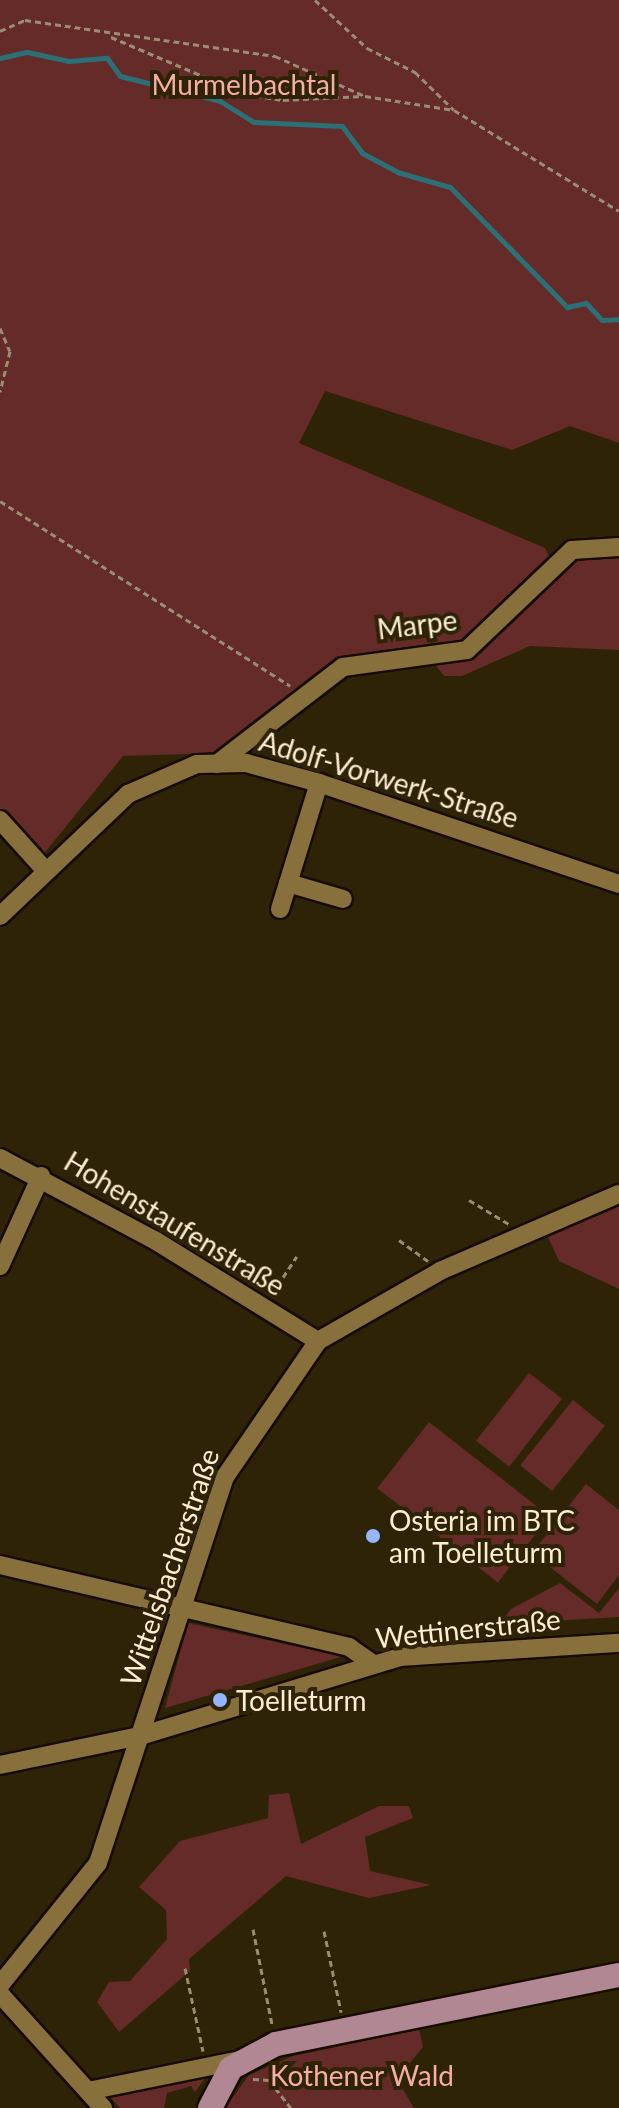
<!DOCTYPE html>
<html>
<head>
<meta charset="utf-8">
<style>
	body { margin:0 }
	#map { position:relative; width:619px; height:2108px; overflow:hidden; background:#2f2307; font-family:Lato,sans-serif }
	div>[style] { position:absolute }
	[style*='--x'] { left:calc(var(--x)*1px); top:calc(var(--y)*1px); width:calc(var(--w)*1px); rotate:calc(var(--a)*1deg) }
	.green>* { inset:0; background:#642b28; transform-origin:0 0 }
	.stream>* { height:5px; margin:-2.5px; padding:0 2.5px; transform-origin:2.5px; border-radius:2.5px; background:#2c7077 }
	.path>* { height:3px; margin-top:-1.5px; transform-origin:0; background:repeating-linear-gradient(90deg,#9a8d72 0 6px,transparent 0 10px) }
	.roads { filter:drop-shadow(2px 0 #170c00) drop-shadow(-2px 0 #170c00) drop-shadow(0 2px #170c00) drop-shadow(0 -2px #170c00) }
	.minor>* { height:18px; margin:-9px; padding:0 9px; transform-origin:9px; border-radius:9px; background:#88703c }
	.major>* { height:24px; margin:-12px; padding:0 12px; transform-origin:12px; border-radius:12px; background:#b08793 }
	.dots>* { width:22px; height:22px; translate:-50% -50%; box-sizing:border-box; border:4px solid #2f2307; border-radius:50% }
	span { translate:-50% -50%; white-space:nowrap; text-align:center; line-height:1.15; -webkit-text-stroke:8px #2f2307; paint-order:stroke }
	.park-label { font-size:28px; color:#f6ada7 }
	.street-label { font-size:28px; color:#fbedd2 }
	.poi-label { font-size:28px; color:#fbedd2 }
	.left { translate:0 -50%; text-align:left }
</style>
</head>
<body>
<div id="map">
	<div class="green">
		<i style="clip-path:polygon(0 0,619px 0,619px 443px,570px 426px,512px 450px,325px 391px,299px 443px,545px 548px,557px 571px,579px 558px,619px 554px,619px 650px,530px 646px,462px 676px,444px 676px,430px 658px,352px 670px,267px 729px,253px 752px,123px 756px,42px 856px,0 809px)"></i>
		<i style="clip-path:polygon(619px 1206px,619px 1289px,559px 1261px,547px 1235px)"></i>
		<i style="left:529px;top:1373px;width:42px;height:86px;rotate:38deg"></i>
		<i style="left:573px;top:1400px;width:41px;height:84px;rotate:39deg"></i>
		<i style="left:429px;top:1422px;width:153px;height:84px;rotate:38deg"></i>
		<i style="clip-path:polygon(586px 1484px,619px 1510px,619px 1575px,597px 1604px,532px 1553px)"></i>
		<i style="clip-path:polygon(560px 1583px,599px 1613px,619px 1588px,619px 1617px,500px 1624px,511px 1609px)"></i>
		<i style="clip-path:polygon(188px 1623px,336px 1655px,341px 1657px,165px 1708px)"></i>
		<i style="clip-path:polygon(289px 1793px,301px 1844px,379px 1806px,409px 1806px,413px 1818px,365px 1837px,370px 1871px,431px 1885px,369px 1898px,286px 1876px,189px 1959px,190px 1971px,119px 2032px,97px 2002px,109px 1982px,130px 1981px,167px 1939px,166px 1910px,139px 1887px,180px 1841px,268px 1818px,269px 1795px)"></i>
		<i style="clip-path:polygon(419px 2029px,423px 2047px,397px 2079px,414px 2108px,225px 2108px,249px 2075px,293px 2056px)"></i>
		<i style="clip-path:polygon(210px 2071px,195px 2092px,191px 2086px,167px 2093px,164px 2108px,120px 2108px,110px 2097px)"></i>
	</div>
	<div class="stream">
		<i style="--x:0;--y:58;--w:28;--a:-13"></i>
		<i style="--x:27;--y:52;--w:43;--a:12.1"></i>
		<i style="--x:69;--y:61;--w:38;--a:-5"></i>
		<i style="--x:107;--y:58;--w:22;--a:54"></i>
		<i style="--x:120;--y:76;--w:103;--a:14"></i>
		<i style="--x:220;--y:101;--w:40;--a:32"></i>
		<i style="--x:254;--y:122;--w:88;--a:2.6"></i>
		<i style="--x:342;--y:126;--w:34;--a:53"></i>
		<i style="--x:362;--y:153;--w:40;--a:28"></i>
		<i style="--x:397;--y:172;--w:55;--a:15.8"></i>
		<i style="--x:450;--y:187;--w:168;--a:45.7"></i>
		<i style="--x:567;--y:307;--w:19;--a:-12"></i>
		<i style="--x:586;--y:303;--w:23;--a:47"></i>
		<i style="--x:602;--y:320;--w:17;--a:-3"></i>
	</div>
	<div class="path">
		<i style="--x:315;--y:0;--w:71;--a:42.7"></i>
		<i style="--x:367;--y:48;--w:54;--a:26.6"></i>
		<i style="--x:415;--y:72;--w:54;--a:44.3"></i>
		<i style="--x:0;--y:31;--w:27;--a:-24"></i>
		<i style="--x:25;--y:20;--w:253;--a:8.2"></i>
		<i style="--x:275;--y:56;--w:98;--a:24"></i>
		<i style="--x:365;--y:96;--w:90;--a:8.9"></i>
		<i style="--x:454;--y:110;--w:193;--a:31.5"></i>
		<i style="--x:111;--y:37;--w:146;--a:23"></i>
		<i style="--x:245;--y:94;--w:38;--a:9"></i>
		<i style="--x:283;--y:100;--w:80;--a:-2.9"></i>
		<i style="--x:0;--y:328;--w:25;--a:67"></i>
		<i style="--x:10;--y:351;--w:42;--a:103.7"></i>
		<i style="--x:0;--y:501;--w:344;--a:32.5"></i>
		<i style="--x:469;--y:1200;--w:47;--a:31"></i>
		<i style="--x:399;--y:1240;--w:36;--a:36"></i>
		<i style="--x:272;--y:1294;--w:45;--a:-56.7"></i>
		<i style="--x:253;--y:1929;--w:97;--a:78.7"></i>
		<i style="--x:324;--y:1931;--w:83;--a:78.1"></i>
		<i style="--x:185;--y:1968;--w:85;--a:77.8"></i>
		<i style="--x:253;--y:2079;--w:16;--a:4"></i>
		<i style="--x:269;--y:2080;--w:36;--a:52"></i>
	</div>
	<div class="roads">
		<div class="minor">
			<i style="--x:217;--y:764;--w:159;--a:-37.6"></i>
			<i style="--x:343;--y:667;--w:125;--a:-7.8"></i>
			<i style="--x:467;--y:650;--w:145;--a:-43.6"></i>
			<i style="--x:572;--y:550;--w:47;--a:-3.7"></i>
			<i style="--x:0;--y:820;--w:69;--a:48"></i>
			<i style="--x:288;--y:883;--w:57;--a:16.2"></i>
			<i style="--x:280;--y:909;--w:132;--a:-72.8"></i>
			<i style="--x:0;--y:916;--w:177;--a:-43.6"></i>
			<i style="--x:128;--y:794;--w:75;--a:-23.5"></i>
			<i style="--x:197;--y:764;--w:49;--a:-1.2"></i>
			<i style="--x:246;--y:763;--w:76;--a:15.3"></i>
			<i style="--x:319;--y:783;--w:317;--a:18.6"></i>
			<i style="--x:0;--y:1158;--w:177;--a:28"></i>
			<i style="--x:156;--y:1241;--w:190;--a:31.7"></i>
			<i style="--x:0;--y:1266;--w:99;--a:-65.5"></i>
			<i style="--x:0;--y:1565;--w:359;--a:13.2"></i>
			<i style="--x:349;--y:1647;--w:28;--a:35"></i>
			<i style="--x:0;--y:1765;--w:143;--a:-11.7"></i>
			<i style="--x:140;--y:1736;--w:272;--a:-16.9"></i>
			<i style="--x:400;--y:1657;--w:219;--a:-3.7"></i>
			<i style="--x:0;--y:1985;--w:156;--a:-51.2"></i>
			<i style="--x:98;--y:1863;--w:406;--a:-71.8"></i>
			<i style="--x:225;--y:1477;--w:165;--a:-55.6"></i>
			<i style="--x:318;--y:1341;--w:141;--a:-29.8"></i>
			<i style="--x:440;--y:1271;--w:195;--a:-23.3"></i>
			<i style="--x:0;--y:1994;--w:154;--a:47.9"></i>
			<i style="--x:88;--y:2091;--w:155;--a:-11.5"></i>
		</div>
		<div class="major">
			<i style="--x:210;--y:2108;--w:45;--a:-62.3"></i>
			<i style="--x:231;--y:2068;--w:51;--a:-28.1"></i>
			<i style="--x:276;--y:2044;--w:350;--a:-11.4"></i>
		</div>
	</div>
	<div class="dots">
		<i style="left:373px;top:1536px;background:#95b6fd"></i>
		<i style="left:220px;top:1700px;background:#95b6fd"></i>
	</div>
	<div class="park-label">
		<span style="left:244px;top:84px">Murmelbachtal</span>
		<span style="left:362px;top:2075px">Kothener Wald</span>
	</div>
	<div class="street-label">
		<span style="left:417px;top:624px;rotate:-7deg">Marpe</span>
		<span style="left:389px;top:779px;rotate:17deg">Adolf-Vorwerk-Straße</span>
		<span style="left:175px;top:1223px;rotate:31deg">Hohenstaufenstraße</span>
		<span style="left:169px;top:1567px;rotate:-71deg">Wittelsbacherstraße</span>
		<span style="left:468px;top:1628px;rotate:-6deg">Wettinerstraße</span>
	</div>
	<div class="poi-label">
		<span class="left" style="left:389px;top:1536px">Osteria im BTC<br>am Toelleturm</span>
		<span class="left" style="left:236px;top:1700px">Toelleturm</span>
	</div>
</div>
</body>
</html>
